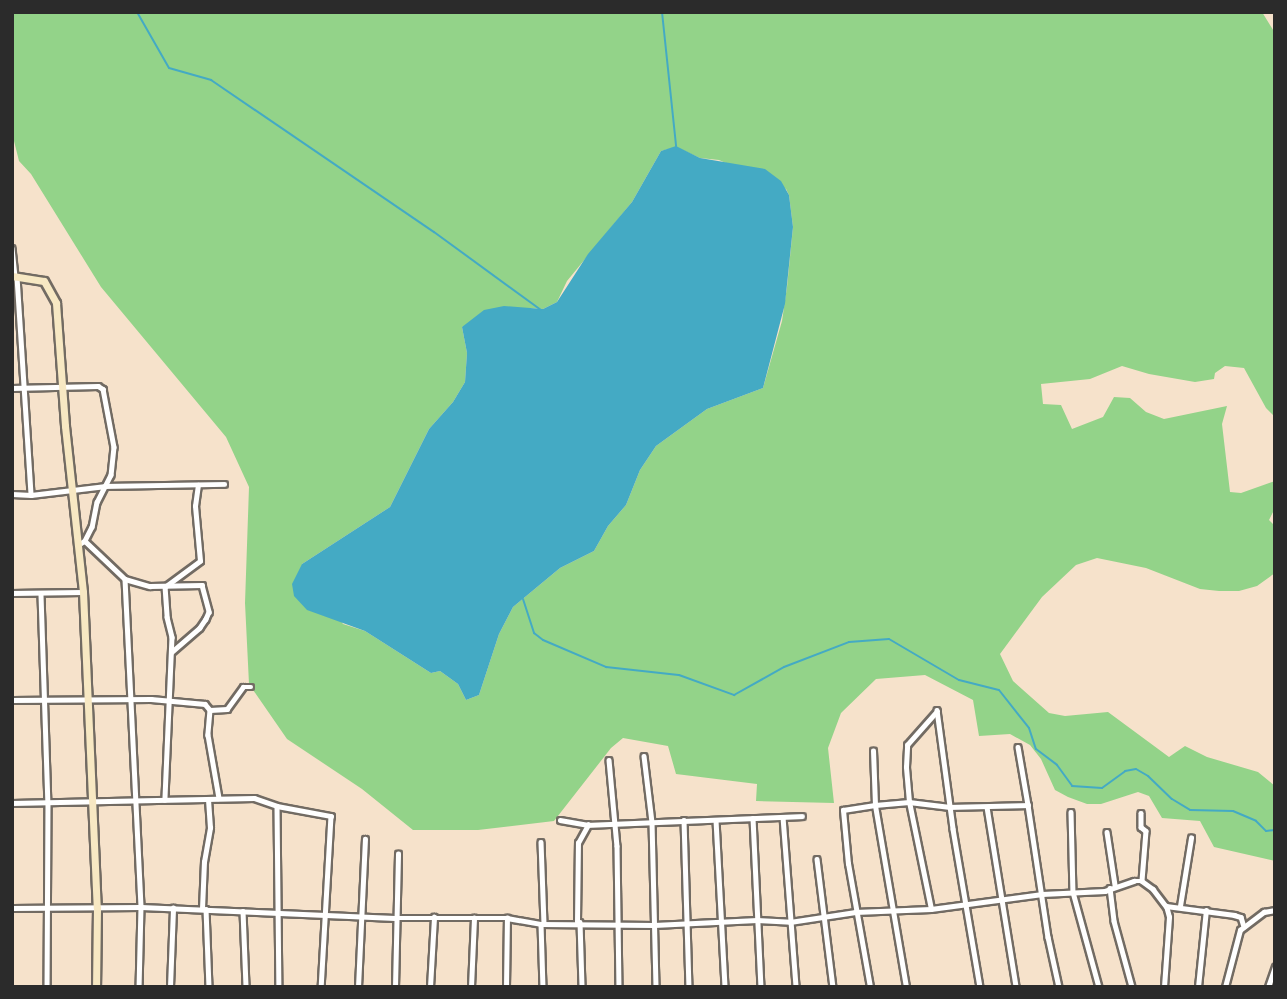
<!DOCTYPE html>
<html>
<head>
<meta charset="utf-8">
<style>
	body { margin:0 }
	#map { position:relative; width:1287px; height:999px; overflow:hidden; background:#f6e2cb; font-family:"Patrick Hand",sans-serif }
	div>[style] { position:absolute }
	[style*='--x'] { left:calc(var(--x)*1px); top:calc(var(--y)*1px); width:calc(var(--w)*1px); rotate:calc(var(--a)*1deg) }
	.green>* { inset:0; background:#93d389 }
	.water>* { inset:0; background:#44aac4 }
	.stream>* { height:2px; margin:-1px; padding:0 1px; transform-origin:1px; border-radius:1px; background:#44aac4 }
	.roads { filter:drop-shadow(2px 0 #726b63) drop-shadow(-2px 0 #726b63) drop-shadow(0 2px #726b63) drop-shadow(0 -2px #726b63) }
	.street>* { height:4.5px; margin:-2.25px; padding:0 2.25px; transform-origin:2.25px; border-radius:2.25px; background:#fff }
	.secondary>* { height:7px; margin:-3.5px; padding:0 3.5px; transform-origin:3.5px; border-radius:3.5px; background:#f7e8c3 }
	span { translate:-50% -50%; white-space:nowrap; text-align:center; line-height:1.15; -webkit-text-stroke:7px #fff; paint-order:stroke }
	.frame { position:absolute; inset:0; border:14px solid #2b2b2b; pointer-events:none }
</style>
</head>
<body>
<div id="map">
	<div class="green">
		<i style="clip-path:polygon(evenodd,12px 12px,1262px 12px,1275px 33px,1275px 417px,1266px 408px,1244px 368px,1225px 366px,1215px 373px,1214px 379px,1195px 382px,1149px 374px,1122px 366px,1090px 379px,1041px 384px,1043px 404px,1061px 405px,1072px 429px,1103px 417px,1114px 397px,1130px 398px,1146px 412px,1164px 419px,1227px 406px,1222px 424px,1230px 492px,1241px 493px,1275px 481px,1275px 508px,1269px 520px,1275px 526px,1275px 573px,1257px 586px,1239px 591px,1219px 591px,1200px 589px,1146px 568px,1097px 558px,1076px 565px,1042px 597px,1000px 654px,1013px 681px,1049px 713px,1065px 716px,1108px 712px,1169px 757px,1185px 746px,1207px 757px,1258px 772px,1275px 786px,1275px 861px,1214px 847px,1200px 821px,1162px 818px,1149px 796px,1138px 792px,1101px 804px,1087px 804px,1068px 797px,1055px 790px,1041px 759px,1030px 745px,1010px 734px,979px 736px,973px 700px,925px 675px,876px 679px,841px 713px,828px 748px,834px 803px,756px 801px,757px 784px,676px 774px,668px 746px,623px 738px,611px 748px,554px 821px,478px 830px,413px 830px,362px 789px,287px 739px,249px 684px,245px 603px,249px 487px,226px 437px,101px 287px,31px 174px,19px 161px,12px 133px,12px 12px,676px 147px,700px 158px,719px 160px,786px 189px,789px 195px,793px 227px,787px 287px,782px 321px,763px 388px,707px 409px,656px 446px,640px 470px,626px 505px,608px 526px,594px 551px,560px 568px,513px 607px,499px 634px,479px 695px,466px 700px,458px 684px,440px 671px,431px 673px,365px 631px,343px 624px,302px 564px,390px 507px,429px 429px,453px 402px,465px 382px,467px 353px,462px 327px,530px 308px,543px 309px,557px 302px,567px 281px,632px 202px,661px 151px,676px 147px)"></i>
	</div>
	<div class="water">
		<i style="clip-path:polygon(676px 146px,700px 158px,765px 169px,781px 181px,789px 195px,793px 227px,785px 304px,763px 388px,707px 409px,656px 446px,640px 470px,626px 505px,608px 526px,594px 551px,560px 568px,513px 607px,499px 634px,479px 695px,466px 700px,458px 684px,440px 671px,431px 673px,365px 631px,307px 610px,294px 596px,292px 584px,302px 564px,390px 507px,429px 429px,453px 402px,465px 382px,467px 353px,462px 327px,484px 310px,504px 306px,543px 309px,557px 302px,588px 254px,632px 202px,661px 151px)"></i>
	</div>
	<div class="stream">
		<i style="--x:137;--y:12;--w:64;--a:60.3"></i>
		<i style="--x:169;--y:68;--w:44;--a:15.9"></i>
		<i style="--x:211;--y:80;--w:270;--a:34.3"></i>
		<i style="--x:434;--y:232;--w:132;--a:36.1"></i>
		<i style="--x:662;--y:12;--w:135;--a:84"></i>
		<i style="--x:523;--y:599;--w:36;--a:72"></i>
		<i style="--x:534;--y:633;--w:11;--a:38"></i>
		<i style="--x:543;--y:640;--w:69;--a:23.2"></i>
		<i style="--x:606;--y:667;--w:73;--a:6.3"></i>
		<i style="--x:679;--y:675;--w:59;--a:20"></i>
		<i style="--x:734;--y:695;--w:57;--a:-29.2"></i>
		<i style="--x:784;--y:667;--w:70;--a:-21"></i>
		<i style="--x:849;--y:642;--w:40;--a:-4.3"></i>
		<i style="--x:889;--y:639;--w:81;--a:30.4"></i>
		<i style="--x:959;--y:680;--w:41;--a:14"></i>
		<i style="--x:999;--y:690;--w:48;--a:51.7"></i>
		<i style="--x:1029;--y:728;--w:22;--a:72"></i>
		<i style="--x:1036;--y:749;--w:26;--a:37"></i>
		<i style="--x:1057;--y:765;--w:26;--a:54"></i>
		<i style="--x:1072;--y:786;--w:30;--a:4"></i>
		<i style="--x:1102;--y:788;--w:29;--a:-36"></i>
		<i style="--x:1125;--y:771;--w:11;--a:-10"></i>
		<i style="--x:1136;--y:769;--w:14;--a:30"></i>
		<i style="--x:1148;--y:776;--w:33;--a:44"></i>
		<i style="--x:1172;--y:799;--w:21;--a:31"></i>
		<i style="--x:1190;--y:810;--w:43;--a:1.3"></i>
		<i style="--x:1233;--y:811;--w:25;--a:23"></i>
		<i style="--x:1256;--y:821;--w:14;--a:45"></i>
		<i style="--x:1266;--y:831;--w:9;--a:-6"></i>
	</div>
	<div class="roads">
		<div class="street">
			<i style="--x:12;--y:248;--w:28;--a:84"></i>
			<i style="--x:17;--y:277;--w:218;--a:86.3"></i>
			<i style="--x:12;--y:388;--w:86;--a:-1.3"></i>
			<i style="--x:98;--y:386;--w:6;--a:31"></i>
			<i style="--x:103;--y:389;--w:59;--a:79.3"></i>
			<i style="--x:114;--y:447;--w:28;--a:96"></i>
			<i style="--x:111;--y:475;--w:30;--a:117"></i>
			<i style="--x:97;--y:502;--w:25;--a:101"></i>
			<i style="--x:92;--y:527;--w:16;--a:117"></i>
			<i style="--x:85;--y:541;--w:7;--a:146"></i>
			<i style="--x:12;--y:494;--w:19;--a:3"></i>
			<i style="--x:31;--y:495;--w:75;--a:-6.9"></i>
			<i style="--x:105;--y:486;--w:119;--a:-1"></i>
			<i style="--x:85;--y:541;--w:55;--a:43.5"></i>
			<i style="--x:125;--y:579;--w:26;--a:16"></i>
			<i style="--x:150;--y:586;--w:52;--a:-1.1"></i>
			<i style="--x:202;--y:585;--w:28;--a:75"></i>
			<i style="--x:209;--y:612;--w:8;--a:113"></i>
			<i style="--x:206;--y:619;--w:11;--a:124"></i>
			<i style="--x:200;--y:628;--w:37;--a:139"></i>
			<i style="--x:125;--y:579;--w:328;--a:87.2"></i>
			<i style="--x:141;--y:907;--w:80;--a:91.4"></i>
			<i style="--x:165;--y:586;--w:31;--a:86"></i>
			<i style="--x:167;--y:617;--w:21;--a:76"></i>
			<i style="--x:172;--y:637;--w:163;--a:92.5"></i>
			<i style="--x:166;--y:586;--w:42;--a:-36.3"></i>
			<i style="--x:200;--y:561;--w:55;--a:-95.2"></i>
			<i style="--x:195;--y:506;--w:21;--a:-82"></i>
			<i style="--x:12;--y:593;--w:70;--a:-0.8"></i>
			<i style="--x:41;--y:595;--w:208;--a:88.1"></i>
			<i style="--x:48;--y:803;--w:184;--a:90.3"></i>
			<i style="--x:12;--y:700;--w:139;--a:-0.4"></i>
			<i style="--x:151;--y:699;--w:54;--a:5.3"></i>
			<i style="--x:205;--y:704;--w:8;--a:50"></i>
			<i style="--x:210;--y:710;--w:17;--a:-3"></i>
			<i style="--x:227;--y:709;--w:27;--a:-54"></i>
			<i style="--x:243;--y:687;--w:8;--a:0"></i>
			<i style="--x:210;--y:710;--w:25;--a:95"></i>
			<i style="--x:208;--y:735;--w:64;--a:80.1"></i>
			<i style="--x:937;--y:710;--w:120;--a:82.3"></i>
			<i style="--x:953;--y:829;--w:160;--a:80.3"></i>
			<i style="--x:1018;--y:747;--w:59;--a:80.2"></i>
			<i style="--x:644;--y:756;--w:66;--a:83.1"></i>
			<i style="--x:652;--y:822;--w:165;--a:88.6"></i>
			<i style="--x:609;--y:760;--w:86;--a:84.7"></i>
			<i style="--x:617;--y:846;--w:141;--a:89.2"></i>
			<i style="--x:12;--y:803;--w:242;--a:-1.2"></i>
			<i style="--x:254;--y:798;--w:24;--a:19"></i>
			<i style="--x:277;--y:806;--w:55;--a:10.5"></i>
			<i style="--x:331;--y:816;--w:171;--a:93.3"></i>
			<i style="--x:277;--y:806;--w:181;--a:89.4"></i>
			<i style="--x:987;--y:807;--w:182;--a:80.8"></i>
			<i style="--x:1071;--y:812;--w:80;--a:88.6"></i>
			<i style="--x:1073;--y:892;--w:98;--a:74.7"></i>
			<i style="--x:1141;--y:813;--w:14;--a:90"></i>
			<i style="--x:1141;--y:827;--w:6;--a:39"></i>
			<i style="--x:1146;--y:831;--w:50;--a:94.6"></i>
			<i style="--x:783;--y:817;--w:170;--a:85.6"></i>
			<i style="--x:753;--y:818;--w:169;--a:87.3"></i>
			<i style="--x:560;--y:820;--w:27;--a:10"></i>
			<i style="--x:684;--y:820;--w:167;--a:88.3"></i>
			<i style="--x:716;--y:820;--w:167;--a:86.9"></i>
			<i style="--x:1107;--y:832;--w:54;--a:81.4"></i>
			<i style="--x:541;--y:842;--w:81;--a:87.9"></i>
			<i style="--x:817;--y:859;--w:129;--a:82.9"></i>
			<i style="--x:1110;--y:888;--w:33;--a:83"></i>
			<i style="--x:1114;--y:921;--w:68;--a:74.7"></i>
			<i style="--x:1180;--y:906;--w:69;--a:-80.8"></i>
			<i style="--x:12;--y:908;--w:129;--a:-0.4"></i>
			<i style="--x:141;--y:907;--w:254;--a:2.5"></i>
			<i style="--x:395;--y:918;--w:112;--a:0"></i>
			<i style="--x:507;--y:918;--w:35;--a:10"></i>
			<i style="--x:541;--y:924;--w:113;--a:0.5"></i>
			<i style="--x:654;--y:925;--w:103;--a:-2.8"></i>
			<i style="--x:757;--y:920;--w:33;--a:3"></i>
			<i style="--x:790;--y:922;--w:66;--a:-8.7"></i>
			<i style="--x:855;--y:912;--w:76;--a:-2.3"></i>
			<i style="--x:931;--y:909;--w:112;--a:-7.7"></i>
			<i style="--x:1042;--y:894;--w:63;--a:-2.7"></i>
			<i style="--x:1105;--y:891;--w:31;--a:-19"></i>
			<i style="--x:1134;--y:881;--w:8;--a:0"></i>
			<i style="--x:1142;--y:881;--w:14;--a:36"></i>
			<i style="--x:1153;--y:889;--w:21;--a:53"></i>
			<i style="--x:1166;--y:906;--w:69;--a:7.5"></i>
			<i style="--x:1234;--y:915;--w:7;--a:16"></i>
			<i style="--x:1241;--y:917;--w:10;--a:73"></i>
			<i style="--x:202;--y:909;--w:47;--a:-87.6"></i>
			<i style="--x:204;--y:862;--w:35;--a:-80"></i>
			<i style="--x:210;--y:828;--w:28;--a:-94"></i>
			<i style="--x:206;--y:909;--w:78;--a:87.8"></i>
			<i style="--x:931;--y:909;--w:109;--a:-101.6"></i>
			<i style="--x:909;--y:802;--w:35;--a:-95"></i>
			<i style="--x:906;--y:767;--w:22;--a:-87"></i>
			<i style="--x:907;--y:745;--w:45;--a:-48.6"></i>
			<i style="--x:243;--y:911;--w:76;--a:87.7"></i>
			<i style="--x:577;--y:922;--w:79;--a:-89.3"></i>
			<i style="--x:578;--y:843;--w:21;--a:-61"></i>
			<i style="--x:588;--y:825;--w:214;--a:-2.4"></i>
			<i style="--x:580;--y:922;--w:65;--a:88.2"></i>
			<i style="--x:541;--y:924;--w:63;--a:88.2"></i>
			<i style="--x:170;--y:987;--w:79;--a:-87.8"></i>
			<i style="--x:358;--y:987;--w:148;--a:-87.3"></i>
			<i style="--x:395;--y:987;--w:133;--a:-88.7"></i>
			<i style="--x:430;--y:987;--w:70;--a:-86.7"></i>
			<i style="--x:471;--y:987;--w:69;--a:-87.5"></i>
			<i style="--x:506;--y:987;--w:69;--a:-89.2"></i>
			<i style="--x:870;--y:987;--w:125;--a:-100.1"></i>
			<i style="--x:848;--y:864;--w:54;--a:-95.3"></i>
			<i style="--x:843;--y:810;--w:32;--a:-9"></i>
			<i style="--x:875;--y:805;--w:54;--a:-92.1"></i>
			<i style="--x:906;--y:987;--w:185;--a:-99.7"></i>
			<i style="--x:875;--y:805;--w:34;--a:-5"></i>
			<i style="--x:909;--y:802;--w:41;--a:7"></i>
			<i style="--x:950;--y:807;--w:78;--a:-1.5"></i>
			<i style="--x:1028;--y:805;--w:134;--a:81.4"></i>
			<i style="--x:1048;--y:937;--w:51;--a:77.6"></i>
			<i style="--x:1164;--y:987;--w:70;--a:-85.9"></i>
			<i style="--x:1169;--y:917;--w:11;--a:-105"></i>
			<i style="--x:1198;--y:987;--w:77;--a:-84.1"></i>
			<i style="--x:1225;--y:987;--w:59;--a:-75.3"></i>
			<i style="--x:1240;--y:930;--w:30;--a:-37"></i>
			<i style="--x:1264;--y:912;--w:11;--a:-10"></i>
			<i style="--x:1268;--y:987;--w:21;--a:-71"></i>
		</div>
		<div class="secondary">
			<i style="--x:12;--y:276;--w:32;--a:9"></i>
			<i style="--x:44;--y:281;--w:25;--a:61"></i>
			<i style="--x:56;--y:303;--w:123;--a:85.8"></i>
			<i style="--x:65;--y:426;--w:167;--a:83.8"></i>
			<i style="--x:83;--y:592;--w:316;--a:87.5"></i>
			<i style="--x:97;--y:908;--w:79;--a:90.7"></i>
		</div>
	</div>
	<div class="frame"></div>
</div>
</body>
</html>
